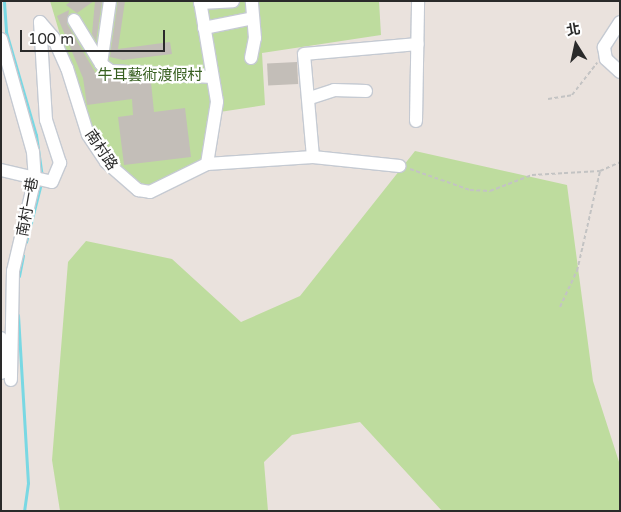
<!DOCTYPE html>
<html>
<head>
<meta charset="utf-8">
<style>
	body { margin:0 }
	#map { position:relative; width:621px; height:512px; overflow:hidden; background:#eae2dd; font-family:"Varela Round","Noto Sans TC",sans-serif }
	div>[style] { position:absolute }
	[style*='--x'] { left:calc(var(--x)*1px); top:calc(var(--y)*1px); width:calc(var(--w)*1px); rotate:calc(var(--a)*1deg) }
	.green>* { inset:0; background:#bedc9e }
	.stream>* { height:3px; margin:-1.5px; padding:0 1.5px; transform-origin:1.5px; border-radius:1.5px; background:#79d8e3 }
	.building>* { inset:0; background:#c3beb8; transform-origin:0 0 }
	.path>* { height:2px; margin-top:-1px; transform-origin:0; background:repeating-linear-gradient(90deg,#c3c3c3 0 4px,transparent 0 6.5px) }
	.roads { filter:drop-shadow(1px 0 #c5cad2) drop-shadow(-1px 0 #c5cad2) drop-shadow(0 1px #c5cad2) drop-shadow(0 -1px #c5cad2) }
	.minor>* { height:12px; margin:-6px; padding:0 6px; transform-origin:6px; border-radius:6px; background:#fff }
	span { translate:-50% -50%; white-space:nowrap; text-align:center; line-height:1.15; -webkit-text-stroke:4.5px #fff; paint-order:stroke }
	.park-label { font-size:15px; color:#386021 }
	.street-label { font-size:15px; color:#2a2a2a }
	.frame { position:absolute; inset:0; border:2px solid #2a2a2a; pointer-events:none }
	.north { position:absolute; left:551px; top:20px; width:50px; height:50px; -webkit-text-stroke:4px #fff; paint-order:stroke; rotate:350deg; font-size:14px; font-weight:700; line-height:20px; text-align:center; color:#2a2a2a }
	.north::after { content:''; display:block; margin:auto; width:18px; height:22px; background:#2a2a2a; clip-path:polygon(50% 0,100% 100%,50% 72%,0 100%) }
	.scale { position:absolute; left:20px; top:30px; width:145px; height:22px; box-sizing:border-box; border:2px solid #2a2a2a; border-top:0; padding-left:6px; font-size:15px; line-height:18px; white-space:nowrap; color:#2a2a2a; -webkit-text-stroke:4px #fff; paint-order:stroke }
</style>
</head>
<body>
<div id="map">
	<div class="green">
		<i style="clip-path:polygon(50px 1px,379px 1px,381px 35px,262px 53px,265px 105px,213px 113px,205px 159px,152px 188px,124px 175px,83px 112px)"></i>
		<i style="clip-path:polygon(415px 151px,567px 185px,593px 381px,620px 465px,620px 511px,442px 511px,360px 422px,292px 435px,264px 462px,268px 511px,60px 511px,52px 460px,68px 262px,86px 241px,172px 259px,241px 322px,300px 296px)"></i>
	</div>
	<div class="stream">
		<i style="--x:4;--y:2;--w:30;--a:86"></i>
		<i style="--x:6;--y:32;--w:107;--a:73.8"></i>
		<i style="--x:36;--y:135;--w:42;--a:81.9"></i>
		<i style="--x:26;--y:242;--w:61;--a:-75.7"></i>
		<i style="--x:19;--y:276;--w:21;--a:-79"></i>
		<i style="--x:18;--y:315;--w:168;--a:86.6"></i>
		<i style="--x:28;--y:483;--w:28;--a:98"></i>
	</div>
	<div class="building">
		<i style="clip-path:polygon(71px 1px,94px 1px,77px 13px,66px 5px)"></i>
		<i style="clip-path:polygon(95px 1px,102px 1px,96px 41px,92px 34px)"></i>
		<i style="clip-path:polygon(118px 1px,125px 1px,118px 49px,170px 42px,172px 54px,123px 60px,110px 57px)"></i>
		<i style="clip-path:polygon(69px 10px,67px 24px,99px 79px,102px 75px,151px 82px,154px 112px,185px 108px,191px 157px,124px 165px,118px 117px,133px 115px,132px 99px,87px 105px,83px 78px,57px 16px)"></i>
		<i style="left:297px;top:62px;width:22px;height:30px;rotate:87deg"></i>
	</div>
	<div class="path">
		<i style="--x:548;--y:99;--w:24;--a:-9"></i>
		<i style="--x:572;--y:95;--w:41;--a:-52"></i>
		<i style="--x:410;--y:169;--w:64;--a:19.3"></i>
		<i style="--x:470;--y:190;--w:20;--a:3"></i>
		<i style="--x:490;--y:191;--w:45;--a:-20.9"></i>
		<i style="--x:532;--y:175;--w:68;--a:-3.4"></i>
		<i style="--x:560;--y:307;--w:40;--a:-65"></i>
		<i style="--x:577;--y:271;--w:103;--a:-77"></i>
		<i style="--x:600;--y:171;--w:22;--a:-24"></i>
	</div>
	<div class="roads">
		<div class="minor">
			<i style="--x:200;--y:1;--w:102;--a:80.4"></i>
			<i style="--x:217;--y:102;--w:63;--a:99.2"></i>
			<i style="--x:200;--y:3;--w:33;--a:-3"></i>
			<i style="--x:74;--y:20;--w:52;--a:58.5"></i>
			<i style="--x:101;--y:64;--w:12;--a:35"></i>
			<i style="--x:111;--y:71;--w:101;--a:3.4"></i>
			<i style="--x:620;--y:22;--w:30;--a:123"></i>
			<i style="--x:604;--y:47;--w:12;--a:81"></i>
			<i style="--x:606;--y:59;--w:19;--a:43"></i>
			<i style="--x:204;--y:28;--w:50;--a:-11.5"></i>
			<i style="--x:1;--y:39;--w:117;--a:74.2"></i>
			<i style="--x:33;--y:152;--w:26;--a:86"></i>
			<i style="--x:35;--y:178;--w:96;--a:103.3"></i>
			<i style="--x:13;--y:271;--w:109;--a:91.1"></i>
			<i style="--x:251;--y:58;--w:20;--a:-79"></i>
			<i style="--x:255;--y:38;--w:37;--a:-95"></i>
			<i style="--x:101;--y:64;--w:64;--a:-81.9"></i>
			<i style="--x:310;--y:98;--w:25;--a:-18"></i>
			<i style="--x:334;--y:90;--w:32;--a:2"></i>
			<i style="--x:416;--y:121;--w:120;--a:-89"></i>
			<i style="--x:313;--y:157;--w:103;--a:-95"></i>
			<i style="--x:304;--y:54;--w:114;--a:-5"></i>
			<i style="--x:1;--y:170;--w:52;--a:13.2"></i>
			<i style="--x:52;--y:182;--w:21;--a:-67"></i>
			<i style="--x:60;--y:163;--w:45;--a:-108"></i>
			<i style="--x:46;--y:120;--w:98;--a:-93.5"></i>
			<i style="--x:40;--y:22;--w:20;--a:49"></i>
			<i style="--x:53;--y:37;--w:34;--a:66"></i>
			<i style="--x:67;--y:68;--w:70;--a:72.6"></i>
			<i style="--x:88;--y:135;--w:32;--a:56"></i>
			<i style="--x:106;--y:162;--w:43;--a:41.2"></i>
			<i style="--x:138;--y:190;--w:12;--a:9"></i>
			<i style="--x:150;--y:192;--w:64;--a:-26.2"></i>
			<i style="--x:207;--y:164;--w:106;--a:-3.8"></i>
			<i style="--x:313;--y:157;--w:87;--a:5.9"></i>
			<i style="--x:1;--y:338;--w:35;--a:90"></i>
		</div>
	</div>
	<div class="park-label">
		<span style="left:150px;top:76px">牛耳藝術渡假村</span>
	</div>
	<div class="street-label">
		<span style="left:101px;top:150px;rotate:56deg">南村路</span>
		<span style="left:28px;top:207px;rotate:-80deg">南村一巷</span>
	</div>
	<div class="frame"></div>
	<div class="north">北</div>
	<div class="scale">100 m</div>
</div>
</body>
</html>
